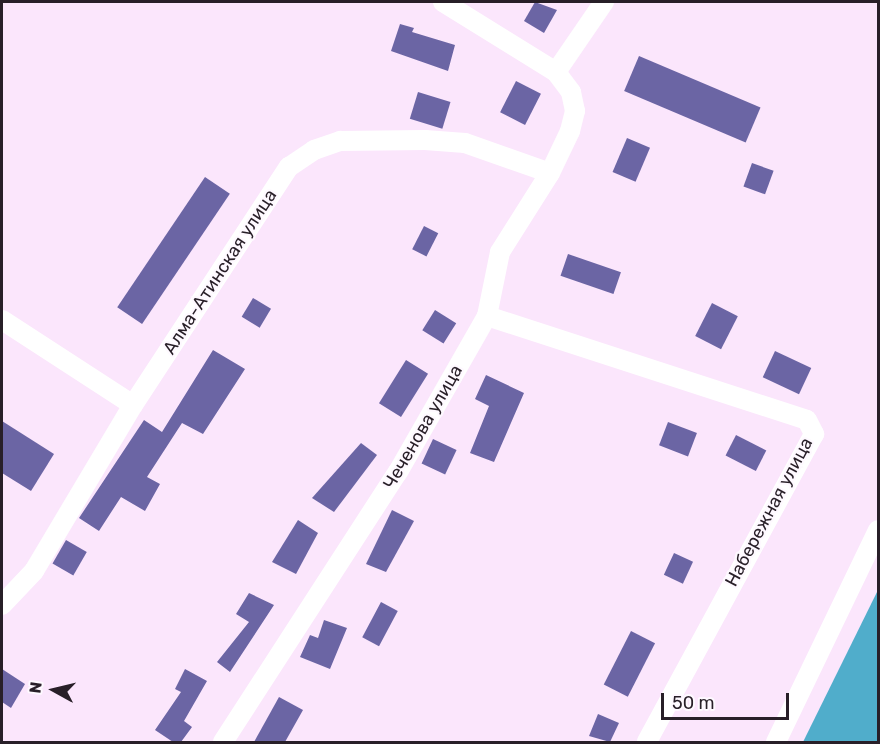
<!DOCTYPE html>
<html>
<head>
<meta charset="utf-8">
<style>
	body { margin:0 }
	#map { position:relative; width:880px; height:744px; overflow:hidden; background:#fbe6fc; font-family:Rubik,sans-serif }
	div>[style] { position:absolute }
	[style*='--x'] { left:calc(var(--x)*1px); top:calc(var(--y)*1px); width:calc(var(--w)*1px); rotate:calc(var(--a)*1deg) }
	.water>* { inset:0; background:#50adcb }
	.building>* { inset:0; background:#6b65a4; transform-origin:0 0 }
	.street>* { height:20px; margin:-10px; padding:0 10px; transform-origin:10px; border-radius:10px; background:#fff }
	span { translate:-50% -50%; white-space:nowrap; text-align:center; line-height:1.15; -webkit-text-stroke:4.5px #fef9ff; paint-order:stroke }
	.street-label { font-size:18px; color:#281f28 }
	.frame { position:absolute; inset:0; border:3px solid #281f28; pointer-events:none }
	.north { position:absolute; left:24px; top:660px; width:60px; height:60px; -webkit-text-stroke:4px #fef9ff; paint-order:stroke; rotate:278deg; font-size:16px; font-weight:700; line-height:24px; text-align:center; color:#281f28 }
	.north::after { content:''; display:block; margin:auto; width:21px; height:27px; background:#281f28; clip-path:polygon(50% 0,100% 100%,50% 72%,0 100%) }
	.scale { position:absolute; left:661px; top:693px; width:128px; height:27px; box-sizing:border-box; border:3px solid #281f28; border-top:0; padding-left:8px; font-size:18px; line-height:21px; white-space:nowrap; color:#281f28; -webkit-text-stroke:4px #fef9ff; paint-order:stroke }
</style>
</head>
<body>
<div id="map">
	<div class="water">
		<i style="clip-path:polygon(878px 590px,878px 742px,803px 742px)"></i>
	</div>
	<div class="building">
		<i style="clip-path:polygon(535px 2px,557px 10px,544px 33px,524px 21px)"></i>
		<i style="clip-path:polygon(400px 24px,414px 28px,412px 32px,455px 45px,448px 71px,391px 51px)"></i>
		<i style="left:639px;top:56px;width:132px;height:38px;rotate:23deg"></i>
		<i style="left:516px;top:81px;width:28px;height:35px;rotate:27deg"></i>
		<i style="left:418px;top:92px;width:34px;height:28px;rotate:17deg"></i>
		<i style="left:627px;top:138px;width:25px;height:37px;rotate:23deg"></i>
		<i style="left:752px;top:163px;width:23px;height:25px;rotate:20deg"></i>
		<i style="left:205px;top:177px;width:30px;height:157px;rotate:34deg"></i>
		<i style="left:424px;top:226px;width:16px;height:26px;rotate:27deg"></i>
		<i style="left:568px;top:254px;width:56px;height:23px;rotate:19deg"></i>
		<i style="left:253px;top:298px;width:21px;height:22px;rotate:31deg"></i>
		<i style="left:712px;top:303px;width:29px;height:37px;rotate:27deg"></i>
		<i style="left:435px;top:310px;width:25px;height:24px;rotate:32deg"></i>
		<i style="clip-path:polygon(213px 350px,245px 369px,203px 434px,182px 423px,147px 477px,160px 484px,145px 511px,121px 497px,99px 531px,79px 518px,144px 420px,162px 432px)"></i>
		<i style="left:775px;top:351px;width:40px;height:29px;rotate:25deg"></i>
		<i style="left:406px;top:360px;width:26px;height:51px;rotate:32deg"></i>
		<i style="clip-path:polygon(486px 375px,524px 393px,494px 462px,470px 453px,489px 406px,475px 399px)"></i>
		<i style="clip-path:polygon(2px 421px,54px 454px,31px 491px,2px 473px)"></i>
		<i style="left:668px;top:422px;width:31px;height:25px;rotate:21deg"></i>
		<i style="left:736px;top:435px;width:34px;height:23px;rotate:27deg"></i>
		<i style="left:433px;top:439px;width:26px;height:27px;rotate:25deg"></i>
		<i style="clip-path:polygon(361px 443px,377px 455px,334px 512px,312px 498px)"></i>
		<i style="clip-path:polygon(392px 510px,414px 521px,386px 572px,366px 564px)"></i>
		<i style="clip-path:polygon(298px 520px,318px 533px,296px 574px,272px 562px)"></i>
		<i style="left:66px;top:540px;width:24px;height:27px;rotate:30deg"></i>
		<i style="left:674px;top:553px;width:21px;height:24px;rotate:25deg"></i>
		<i style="clip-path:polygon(249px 593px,274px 605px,230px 672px,217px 662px,249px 622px,236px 614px)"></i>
		<i style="left:381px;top:602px;width:19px;height:40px;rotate:28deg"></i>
		<i style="clip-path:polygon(324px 620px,347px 628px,330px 669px,300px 657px,310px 635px,318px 638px)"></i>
		<i style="left:631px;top:631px;width:27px;height:60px;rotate:27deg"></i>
		<i style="clip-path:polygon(2px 669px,25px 684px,11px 708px,2px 702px)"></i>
		<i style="clip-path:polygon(185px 669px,207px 681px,184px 721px,192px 727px,181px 742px,173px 742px,155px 730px,181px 692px,175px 689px)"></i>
		<i style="clip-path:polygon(279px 697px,303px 710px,285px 742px,254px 742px)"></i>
		<i style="clip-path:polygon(598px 714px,619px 723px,610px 742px,589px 736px)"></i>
	</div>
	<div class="street">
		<i style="--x:556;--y:72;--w:85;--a:-55.6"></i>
		<i style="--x:487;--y:316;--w:336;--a:18"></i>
		<i style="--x:807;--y:420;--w:16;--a:63"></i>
		<i style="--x:814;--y:434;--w:350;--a:118.5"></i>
		<i style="--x:2;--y:320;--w:156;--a:33"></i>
		<i style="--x:2;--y:605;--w:47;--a:-46.7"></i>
		<i style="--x:34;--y:571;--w:193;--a:-59.2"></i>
		<i style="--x:133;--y:405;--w:285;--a:-56.8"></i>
		<i style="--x:289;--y:167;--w:30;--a:-34"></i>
		<i style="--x:314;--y:150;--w:28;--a:-19"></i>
		<i style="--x:340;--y:141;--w:85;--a:-0.7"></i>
		<i style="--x:425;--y:140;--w:40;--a:4.3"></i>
		<i style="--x:465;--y:143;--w:90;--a:19.4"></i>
		<i style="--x:223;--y:742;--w:322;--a:-57.1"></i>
		<i style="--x:398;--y:472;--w:180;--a:-60.3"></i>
		<i style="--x:487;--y:316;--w:65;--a:-78.5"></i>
		<i style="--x:500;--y:252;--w:93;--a:-57.7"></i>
		<i style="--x:550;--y:173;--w:47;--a:-64.5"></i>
		<i style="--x:570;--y:131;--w:21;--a:-76"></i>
		<i style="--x:575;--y:111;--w:19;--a:-102"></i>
		<i style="--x:571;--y:92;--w:25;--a:-127"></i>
		<i style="--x:556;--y:72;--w:133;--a:-148.2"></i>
		<i style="--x:776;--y:742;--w:235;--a:-64.3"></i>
	</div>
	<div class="street-label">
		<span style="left:220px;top:272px;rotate:-57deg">Алма-Атинская улица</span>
		<span style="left:423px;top:427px;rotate:-60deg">Чеченова улица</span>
		<span style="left:769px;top:512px;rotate:-62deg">Набережная улица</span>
	</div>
	<div class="frame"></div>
	<div class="north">N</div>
	<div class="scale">50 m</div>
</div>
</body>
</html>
